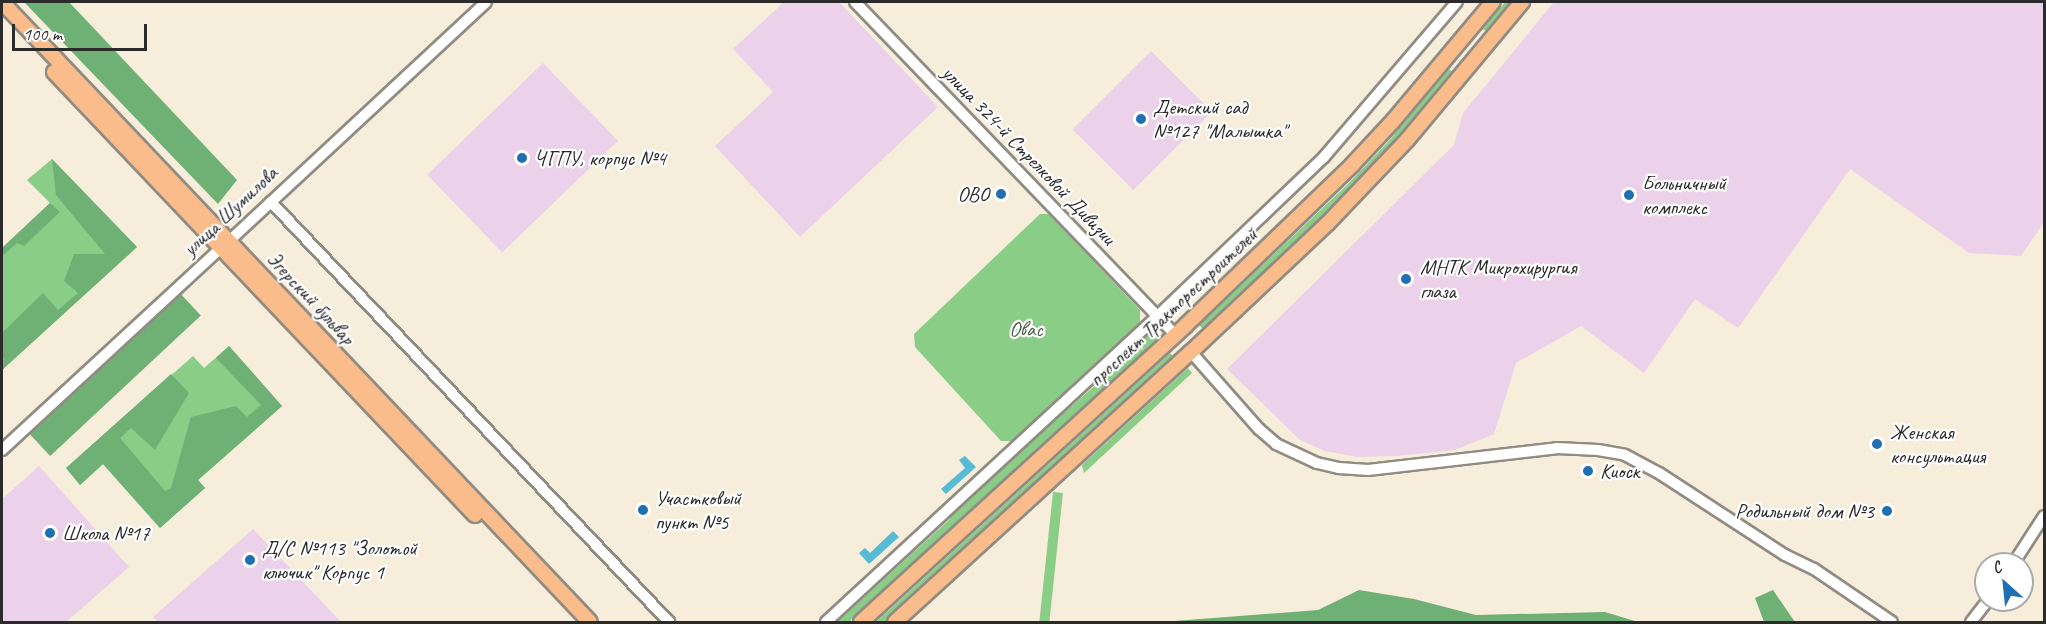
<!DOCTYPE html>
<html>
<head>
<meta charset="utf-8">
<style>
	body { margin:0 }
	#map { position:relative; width:2046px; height:624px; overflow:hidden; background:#f7eddb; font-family:Caveat,sans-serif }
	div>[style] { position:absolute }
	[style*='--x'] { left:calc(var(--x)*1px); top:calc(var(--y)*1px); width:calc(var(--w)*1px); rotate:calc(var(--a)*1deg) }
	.built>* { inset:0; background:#ecd1ea; transform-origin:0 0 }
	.green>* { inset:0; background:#8acd87; transform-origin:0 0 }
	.forest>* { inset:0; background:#6fb074; transform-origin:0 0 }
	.water>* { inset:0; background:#56bbd4 }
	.roads { filter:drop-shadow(2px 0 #918c83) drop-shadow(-2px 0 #918c83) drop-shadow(0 2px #918c83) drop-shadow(0 -2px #918c83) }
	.minor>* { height:10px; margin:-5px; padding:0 5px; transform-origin:5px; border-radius:5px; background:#fff }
	.major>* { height:14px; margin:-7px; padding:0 7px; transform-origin:7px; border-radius:7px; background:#f9bc8a }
	.dots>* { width:16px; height:16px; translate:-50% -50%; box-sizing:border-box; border:3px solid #fff; border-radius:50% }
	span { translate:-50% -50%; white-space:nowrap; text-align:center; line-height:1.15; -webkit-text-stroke:4.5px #fff; paint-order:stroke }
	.poi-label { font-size:21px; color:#2b2b2b }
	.left { translate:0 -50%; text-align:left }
	.right { translate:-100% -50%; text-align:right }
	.street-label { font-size:21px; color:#2b2b2b }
	.park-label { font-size:21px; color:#485c47 }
	.frame { position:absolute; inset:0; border:3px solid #2b2b2b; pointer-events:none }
	.north { position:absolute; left:1974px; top:552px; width:60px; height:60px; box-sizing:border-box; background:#fff; border:2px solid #aaa; border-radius:50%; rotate:333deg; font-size:16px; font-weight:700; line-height:24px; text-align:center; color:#2b2b2b }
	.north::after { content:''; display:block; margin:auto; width:21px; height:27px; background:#1f6fb2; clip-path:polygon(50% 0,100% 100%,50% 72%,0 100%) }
	.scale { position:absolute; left:12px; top:24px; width:135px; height:27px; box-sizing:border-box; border:3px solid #2b2b2b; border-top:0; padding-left:8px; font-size:18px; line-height:21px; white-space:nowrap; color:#2b2b2b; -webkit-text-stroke:4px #fff; paint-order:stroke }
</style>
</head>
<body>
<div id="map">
	<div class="built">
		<i style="clip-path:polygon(784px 2px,839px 2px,938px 107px,800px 237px,715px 146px,773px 92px,733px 49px)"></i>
		<i style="clip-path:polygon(1554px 2px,2044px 2px,2044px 222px,2021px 256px,1969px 253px,1850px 169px,1738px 328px,1695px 299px,1644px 373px,1581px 326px,1516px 363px,1494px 434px,1455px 450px,1397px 456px,1357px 457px,1325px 451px,1300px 440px,1227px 369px,1454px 145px,1463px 113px)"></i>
		<i style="left:1151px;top:51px;width:86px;height:111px;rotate:45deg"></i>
		<i style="left:543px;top:63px;width:108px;height:161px;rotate:46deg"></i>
		<i style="clip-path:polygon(39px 466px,129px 567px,66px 622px,2px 622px,2px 499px)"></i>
		<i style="clip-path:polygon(253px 529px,341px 622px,158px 622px,153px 617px)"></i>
	</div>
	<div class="green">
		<i style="clip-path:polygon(1505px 2px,1514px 2px,1488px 33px,1483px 29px)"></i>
		<i style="clip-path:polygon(1449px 69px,1454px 73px,1392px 146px,1299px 240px,1203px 329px,1199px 325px,1347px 185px,1388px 142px)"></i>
		<i style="clip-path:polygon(52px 159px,137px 247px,2px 370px,2px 248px,50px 203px,27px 180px)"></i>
		<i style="clip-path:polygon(1040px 214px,1049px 214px,1140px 310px,1140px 323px,1013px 441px,1001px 441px,915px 347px,914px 334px)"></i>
		<i style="clip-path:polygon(1155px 327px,1158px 338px,849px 622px,837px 622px,950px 519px,949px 513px,1106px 376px,1106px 370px,1150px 328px)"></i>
		<i style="clip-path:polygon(229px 346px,282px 406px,198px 480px,205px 488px,160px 528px,103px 464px,80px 485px,66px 468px,193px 356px,204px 368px)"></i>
		<i style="clip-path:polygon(1170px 353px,1173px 356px,886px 622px,876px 622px)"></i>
		<i style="clip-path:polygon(1188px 368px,1192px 373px,1084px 473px,1082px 465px)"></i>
		<i style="left:1053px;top:492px;width:10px;height:192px;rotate:6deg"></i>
	</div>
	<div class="forest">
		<i style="clip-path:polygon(24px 2px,69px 2px,237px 180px,218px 204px)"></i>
		<i style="clip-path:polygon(52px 159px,137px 247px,2px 370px,2px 361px,4px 360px,2px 355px,2px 333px,43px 293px,58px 310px,78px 293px,64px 281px,74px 254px,105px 254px,56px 195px)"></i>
		<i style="clip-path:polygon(50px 203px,60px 212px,24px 246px,17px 243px,2px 256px,2px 248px)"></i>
		<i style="left:177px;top:290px;width:35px;height:206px;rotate:47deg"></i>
		<i style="clip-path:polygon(229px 346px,282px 406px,198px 480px,205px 488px,160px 528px,103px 464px,80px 485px,66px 468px,171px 374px,189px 393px,155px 450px,131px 428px,120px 438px,165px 491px,171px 488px,191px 417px,236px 406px,247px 417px,261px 405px,216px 358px)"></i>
		<i style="clip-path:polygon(1359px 590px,1414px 599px,1476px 615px,1605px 612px,1638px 622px,1161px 622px,1318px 610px)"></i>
		<i style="clip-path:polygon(1773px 590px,1795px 622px,1764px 622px,1755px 598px)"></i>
	</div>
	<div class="water">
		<i style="clip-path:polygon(965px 456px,976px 467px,946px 494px,941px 489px,965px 468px,959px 460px)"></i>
		<i style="clip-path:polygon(893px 531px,899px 537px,869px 564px,859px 553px,865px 548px,870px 553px)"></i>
	</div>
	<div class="roads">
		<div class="minor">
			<i style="--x:855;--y:2;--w:462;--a:46.1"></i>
			<i style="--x:271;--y:202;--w:579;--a:46.54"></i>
			<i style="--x:228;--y:242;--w:352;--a:-42.9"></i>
			<i style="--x:1191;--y:352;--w:103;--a:48.6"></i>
			<i style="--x:1259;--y:429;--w:23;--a:41"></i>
			<i style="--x:1276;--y:444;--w:45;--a:24.9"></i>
			<i style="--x:1317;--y:463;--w:23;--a:13"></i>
			<i style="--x:1339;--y:468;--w:29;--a:4"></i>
			<i style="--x:1368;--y:470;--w:190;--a:-6.6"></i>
			<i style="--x:1557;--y:448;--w:41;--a:2.8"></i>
			<i style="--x:1598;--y:450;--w:27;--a:10"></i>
			<i style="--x:1625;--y:455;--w:38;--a:28"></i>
			<i style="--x:1659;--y:473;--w:150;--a:33.1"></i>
			<i style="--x:1785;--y:555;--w:32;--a:26"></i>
			<i style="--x:1814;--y:569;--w:94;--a:34.2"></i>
			<i style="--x:2;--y:450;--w:298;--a:-42.7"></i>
			<i style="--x:2013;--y:564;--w:57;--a:-57.1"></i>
			<i style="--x:826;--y:622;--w:463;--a:-42.7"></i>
			<i style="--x:1166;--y:308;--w:219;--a:-43.7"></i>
			<i style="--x:1324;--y:157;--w:204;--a:-49.4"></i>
			<i style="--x:1971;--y:622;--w:28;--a:-52"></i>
		</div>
		<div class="major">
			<i style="--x:2;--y:2;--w:854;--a:46.52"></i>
			<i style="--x:54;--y:72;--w:611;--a:46.46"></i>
			<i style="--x:861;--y:622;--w:440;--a:-42.4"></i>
			<i style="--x:1186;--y:325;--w:231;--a:-43.9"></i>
			<i style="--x:1352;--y:165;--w:60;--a:-47"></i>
			<i style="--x:1393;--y:121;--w:155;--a:-50"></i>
			<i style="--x:895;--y:622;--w:401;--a:-42.4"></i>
			<i style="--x:1191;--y:352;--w:187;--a:-43.3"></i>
			<i style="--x:1327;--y:224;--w:116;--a:-46.4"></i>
			<i style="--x:1407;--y:140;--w:180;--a:-50.2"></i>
		</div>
	</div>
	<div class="dots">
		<i style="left:1141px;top:119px;background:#1f6fb2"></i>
		<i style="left:522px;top:158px;background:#1f6fb2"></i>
		<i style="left:1001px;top:194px;background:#1f6fb2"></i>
		<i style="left:1629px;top:195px;background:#1f6fb2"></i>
		<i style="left:1406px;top:279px;background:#1f6fb2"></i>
		<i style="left:1877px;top:444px;background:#1f6fb2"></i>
		<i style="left:1588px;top:471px;background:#1f6fb2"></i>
		<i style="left:643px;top:510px;background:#1f6fb2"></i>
		<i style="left:1887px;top:511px;background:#1f6fb2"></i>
		<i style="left:50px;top:533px;background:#1f6fb2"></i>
		<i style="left:250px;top:560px;background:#1f6fb2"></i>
	</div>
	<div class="poi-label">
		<span class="left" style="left:1153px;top:119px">Детский сад<br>№127 "Малышка"</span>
		<span class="left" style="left:534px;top:158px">ЧГПУ, корпус №4</span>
		<span class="left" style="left:1642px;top:195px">Больничный<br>комплекс</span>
		<span class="right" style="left:989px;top:194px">ОВО</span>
		<span class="left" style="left:1420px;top:279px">МНТК Микрохирургия<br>глаза</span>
		<span class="left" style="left:1890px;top:444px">Женская<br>консультация</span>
		<span class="left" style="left:1600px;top:471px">Киоск</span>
		<span class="left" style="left:655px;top:510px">Участковый<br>пункт №5</span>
		<span class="right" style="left:1874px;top:511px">Родильный дом №3</span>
		<span class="left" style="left:62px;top:533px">Школа №17</span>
		<span class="left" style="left:262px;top:560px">Д/С №113 "Золотой<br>ключик" Корпус 1</span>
	</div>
	<div class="street-label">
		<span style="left:1029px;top:155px;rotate:46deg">улица 324-й Стрелковой Дивизии</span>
		<span style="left:230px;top:211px;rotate:-43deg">улица Шумилова</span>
		<span style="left:311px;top:298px;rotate:47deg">Эгерский бульвар</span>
		<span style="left:1173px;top:307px;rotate:-43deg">проспект Тракторостроителей</span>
	</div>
	<div class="park-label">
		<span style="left:1026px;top:329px">Овас</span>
	</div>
	<div class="frame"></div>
	<div class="north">С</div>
	<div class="scale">100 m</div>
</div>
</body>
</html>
